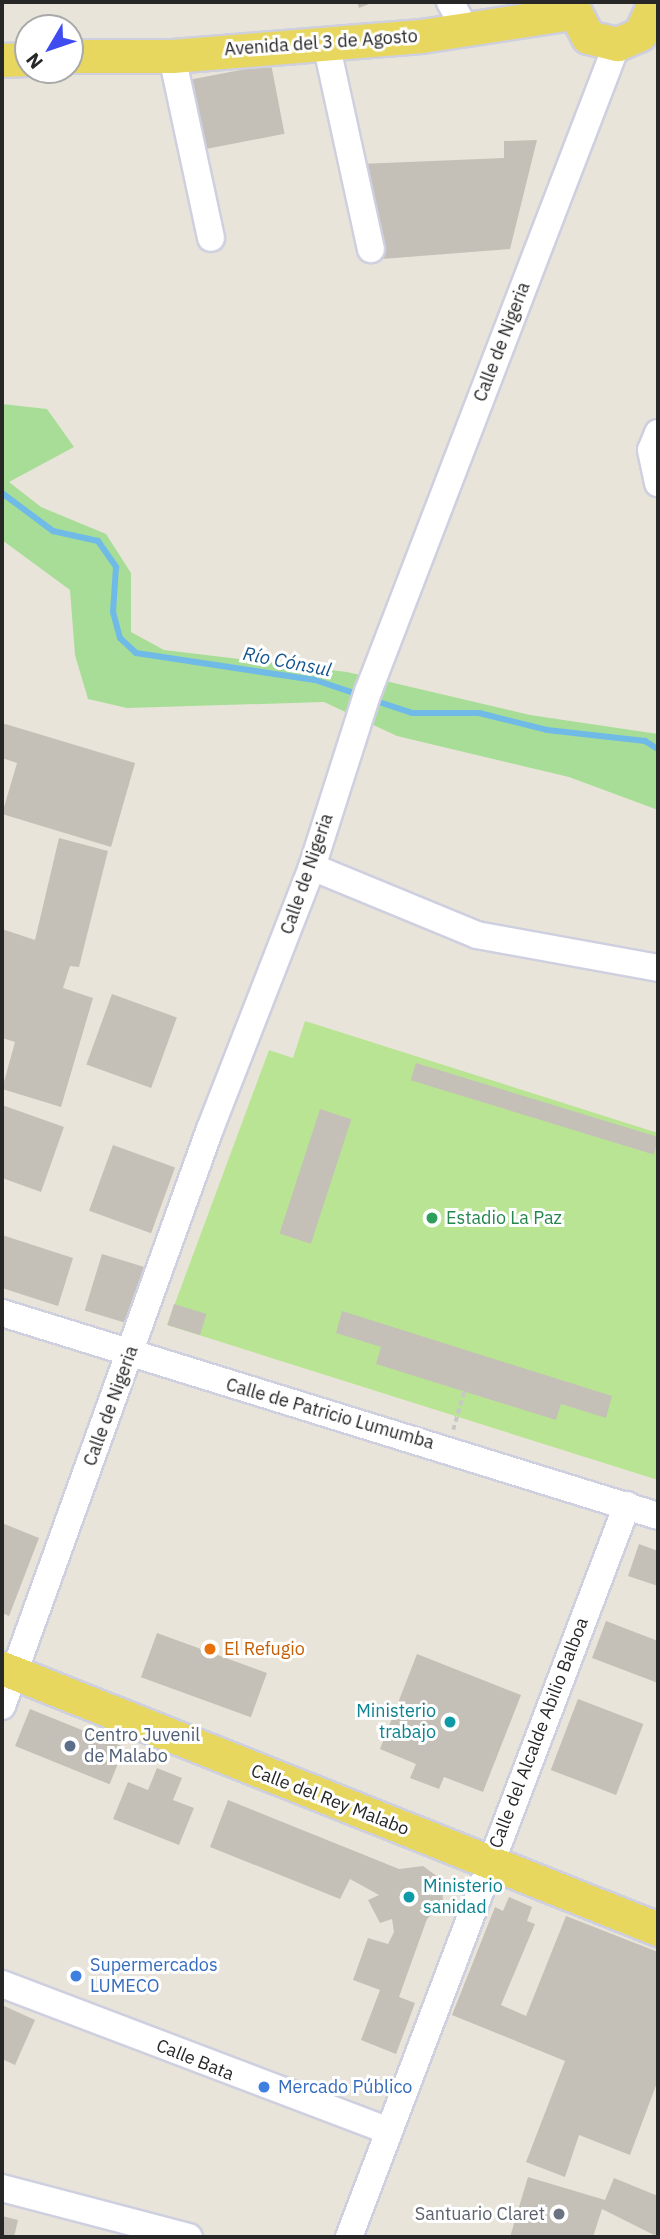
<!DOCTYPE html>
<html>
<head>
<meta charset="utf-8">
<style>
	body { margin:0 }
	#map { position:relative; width:660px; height:2239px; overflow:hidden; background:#e9e4d9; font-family:"IBM Plex Sans",sans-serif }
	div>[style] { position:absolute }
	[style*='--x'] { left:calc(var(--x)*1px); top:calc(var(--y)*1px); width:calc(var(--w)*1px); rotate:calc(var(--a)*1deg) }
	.green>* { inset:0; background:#a7dd97 }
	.pitch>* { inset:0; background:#b9e493 }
	.stream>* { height:6px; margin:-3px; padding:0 3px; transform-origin:3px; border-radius:3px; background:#70bae7 }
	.building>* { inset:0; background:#c4c0b8; transform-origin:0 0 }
	.path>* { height:3.5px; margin-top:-1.75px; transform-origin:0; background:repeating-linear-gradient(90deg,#c7c7c7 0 5px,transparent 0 8.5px) }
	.roads { filter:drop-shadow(2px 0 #cecfdf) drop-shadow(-2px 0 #cecfdf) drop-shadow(0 2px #cecfdf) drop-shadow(0 -2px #cecfdf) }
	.minor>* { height:26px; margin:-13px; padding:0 13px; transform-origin:13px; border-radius:13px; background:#fff }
	.major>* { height:33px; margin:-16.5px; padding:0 16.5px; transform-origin:16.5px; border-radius:16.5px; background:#e8d75f }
	.dots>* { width:19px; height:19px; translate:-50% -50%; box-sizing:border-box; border:4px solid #fff; border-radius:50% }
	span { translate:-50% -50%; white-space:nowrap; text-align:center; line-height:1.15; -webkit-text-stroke:6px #fff; paint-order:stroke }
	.street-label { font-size:18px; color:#272727 }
	.leisure-label { font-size:18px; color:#27864d }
	.left { translate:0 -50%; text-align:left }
	.food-label { font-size:18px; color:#c56008 }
	.culture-label { font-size:18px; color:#0d838f }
	.right { translate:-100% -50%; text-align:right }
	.service-label { font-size:18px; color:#4e5e75 }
	.shop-label { font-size:18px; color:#366cbe }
	.worship-label { font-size:18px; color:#5b616d }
	.water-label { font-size:19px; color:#14568d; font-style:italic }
	.frame { position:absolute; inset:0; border:4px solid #272727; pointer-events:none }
	.north { position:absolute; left:14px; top:14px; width:70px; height:70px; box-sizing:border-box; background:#fff; border:2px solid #a9a9a9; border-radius:50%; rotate:231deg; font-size:19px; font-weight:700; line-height:28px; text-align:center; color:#272727 }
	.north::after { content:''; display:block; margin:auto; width:24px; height:32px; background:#3f4cef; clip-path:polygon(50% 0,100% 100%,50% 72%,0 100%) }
</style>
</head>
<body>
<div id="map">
	<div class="green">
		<i style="clip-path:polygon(2px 404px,47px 409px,74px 447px,9px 482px,41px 507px,106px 534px,131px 573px,131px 632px,164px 650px,347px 672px,530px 715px,658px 734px,658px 810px,569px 777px,397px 736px,324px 702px,127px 708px,88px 699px,75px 655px,70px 590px,2px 540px)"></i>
	</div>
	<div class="pitch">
		<i style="clip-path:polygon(305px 1021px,658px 1133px,658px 1480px,167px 1325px,269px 1050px,293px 1058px)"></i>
	</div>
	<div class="stream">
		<i style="--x:2;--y:493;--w:64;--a:36.7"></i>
		<i style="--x:53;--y:531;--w:46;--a:12.5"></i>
		<i style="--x:98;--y:541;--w:32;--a:55"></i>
		<i style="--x:116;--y:567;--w:45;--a:93.8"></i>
		<i style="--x:113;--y:612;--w:27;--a:75"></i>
		<i style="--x:120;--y:638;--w:22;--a:43"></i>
		<i style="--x:136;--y:653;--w:181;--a:8.6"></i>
		<i style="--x:315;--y:680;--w:47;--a:18.4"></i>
		<i style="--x:373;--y:700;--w:41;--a:18.4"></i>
		<i style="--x:412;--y:713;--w:67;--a:0"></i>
		<i style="--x:479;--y:713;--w:70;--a:14"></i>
		<i style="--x:547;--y:730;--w:99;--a:6.4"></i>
		<i style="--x:645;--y:741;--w:15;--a:32"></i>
	</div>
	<div class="building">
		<i style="clip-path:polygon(357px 2px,374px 2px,359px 8px)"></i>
		<i style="left:271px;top:64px;width:71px;height:84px;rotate:79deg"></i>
		<i style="clip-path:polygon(537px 140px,510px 249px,382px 259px,360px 164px,504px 158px,504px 141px)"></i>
		<i style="clip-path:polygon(2px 723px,135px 763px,111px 847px,2px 814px,17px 763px,2px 758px)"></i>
		<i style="clip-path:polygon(59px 838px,108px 851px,79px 967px,70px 966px,63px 988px,93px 998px,61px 1107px,2px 1089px,15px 1042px,2px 1038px,2px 929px,35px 940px)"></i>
		<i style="left:112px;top:994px;width:69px;height:75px;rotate:20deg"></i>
		<i style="left:416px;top:1063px;width:254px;height:18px;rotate:17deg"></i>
		<i style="clip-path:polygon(2px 1105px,64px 1127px,41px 1192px,2px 1178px)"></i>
		<i style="left:320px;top:1109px;width:33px;height:131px;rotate:18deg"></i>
		<i style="left:113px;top:1145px;width:66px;height:70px;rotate:20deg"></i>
		<i style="clip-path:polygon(2px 1235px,73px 1258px,58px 1306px,2px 1288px)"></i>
		<i style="left:102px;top:1254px;width:45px;height:59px;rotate:17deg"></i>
		<i style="left:174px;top:1304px;width:34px;height:22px;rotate:17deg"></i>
		<i style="clip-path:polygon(342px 1311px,612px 1396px,606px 1418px,561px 1404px,556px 1420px,376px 1364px,381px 1347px,336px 1333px)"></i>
		<i style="clip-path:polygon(2px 1523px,39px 1538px,9px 1616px,2px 1613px)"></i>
		<i style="clip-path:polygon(639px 1544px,658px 1551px,658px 1586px,628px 1576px)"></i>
		<i style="clip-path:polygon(606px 1621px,658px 1641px,658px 1683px,592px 1658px)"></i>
		<i style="left:157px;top:1633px;width:117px;height:47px;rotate:20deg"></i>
		<i style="clip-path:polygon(417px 1654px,521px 1695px,483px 1792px,444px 1777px,439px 1789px,410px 1778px,416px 1764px,380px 1749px)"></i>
		<i style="left:578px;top:1699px;width:70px;height:76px;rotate:21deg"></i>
		<i style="left:30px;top:1709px;width:102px;height:40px;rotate:22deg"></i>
		<i style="clip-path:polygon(157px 1768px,182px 1778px,173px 1800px,194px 1808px,179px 1845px,113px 1819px,128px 1782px,148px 1790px)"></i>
		<i style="clip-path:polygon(228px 1800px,399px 1869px,423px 1866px,442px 1880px,443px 1903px,427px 1919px,399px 1997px,415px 2003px,396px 2054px,361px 2040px,380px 1990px,353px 1980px,368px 1938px,388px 1944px,394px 1932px,392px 1919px,380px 1923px,368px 1900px,379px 1895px,350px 1879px,340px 1899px,210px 1847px)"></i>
		<i style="clip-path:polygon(509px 1897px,532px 1907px,527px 1921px,535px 1924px,501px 2005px,526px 2016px,566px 1916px,658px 1952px,658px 2080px,630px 2155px,579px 2135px,565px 2177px,526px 2162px,565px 2061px,452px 2015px,495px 1907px,503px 1911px)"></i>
		<i style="clip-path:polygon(2px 2005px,35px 2020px,15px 2065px,2px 2059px)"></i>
		<i style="clip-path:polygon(528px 2177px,605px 2200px,614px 2178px,658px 2196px,658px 2237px,602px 2209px,593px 2237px,510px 2237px)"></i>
		<i style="clip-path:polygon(2px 2216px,18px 2220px,14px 2237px,2px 2237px)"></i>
	</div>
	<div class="path">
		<i style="--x:453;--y:1430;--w:40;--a:-74"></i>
	</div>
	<div class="roads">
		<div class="minor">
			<i style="--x:450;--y:2;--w:34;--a:60"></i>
			<i style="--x:326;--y:43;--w:211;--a:77.7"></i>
			<i style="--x:172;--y:56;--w:186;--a:77.9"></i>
			<i style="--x:658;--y:433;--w:18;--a:112"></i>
			<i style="--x:651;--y:450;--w:34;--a:78"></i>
			<i style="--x:312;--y:867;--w:178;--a:22.4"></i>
			<i style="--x:477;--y:935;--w:184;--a:10.3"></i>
			<i style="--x:2;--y:1313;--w:687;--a:17.19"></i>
			<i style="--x:2;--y:1706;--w:613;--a:-70.18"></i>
			<i style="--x:210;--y:1129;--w:281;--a:-68.7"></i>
			<i style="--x:312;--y:867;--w:184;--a:-72.3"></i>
			<i style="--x:368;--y:692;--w:694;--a:-68.98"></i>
			<i style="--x:2;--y:1984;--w:414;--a:20.8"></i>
			<i style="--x:2;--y:2188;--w:193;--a:14.7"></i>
			<i style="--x:349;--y:2237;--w:783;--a:-69.2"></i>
		</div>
		<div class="major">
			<i style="--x:570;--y:2;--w:39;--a:63"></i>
			<i style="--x:588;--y:37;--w:30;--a:14"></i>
			<i style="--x:617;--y:44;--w:25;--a:-23"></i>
			<i style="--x:640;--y:34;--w:35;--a:-65"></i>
			<i style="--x:70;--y:56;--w:102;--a:0"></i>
			<i style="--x:172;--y:56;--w:250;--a:-4.6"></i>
			<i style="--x:421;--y:36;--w:152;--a:-8.7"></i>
			<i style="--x:2;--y:60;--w:26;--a:-2"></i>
			<i style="--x:2;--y:1668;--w:706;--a:21.7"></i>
		</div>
	</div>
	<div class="dots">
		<i style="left:432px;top:1218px;background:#2e9e5b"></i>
		<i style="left:210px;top:1649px;background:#e8710a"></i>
		<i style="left:450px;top:1722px;background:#0f9aa8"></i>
		<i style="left:70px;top:1746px;background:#5c6f8a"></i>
		<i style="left:409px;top:1897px;background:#0f9aa8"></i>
		<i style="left:76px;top:1976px;background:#3f7fe0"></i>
		<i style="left:264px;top:2087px;background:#3f7fe0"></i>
		<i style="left:559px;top:2214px;background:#6b7280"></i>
	</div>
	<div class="street-label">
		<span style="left:321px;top:43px;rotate:-4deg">Avenida del 3 de Agosto</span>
		<span style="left:502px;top:342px;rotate:-69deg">Calle de Nigeria</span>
		<span style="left:307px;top:874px;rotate:-71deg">Calle de Nigeria</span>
		<span style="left:111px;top:1406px;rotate:-70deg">Calle de Nigeria</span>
		<span style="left:330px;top:1414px;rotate:16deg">Calle de Patricio Lumumba</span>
		<span style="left:539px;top:1733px;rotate:-69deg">Calle del Alcalde Abilio Balboa</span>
		<span style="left:330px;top:1800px;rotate:21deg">Calle del Rey Malabo</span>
		<span style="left:195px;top:2060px;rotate:22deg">Calle Bata</span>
	</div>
	<div class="leisure-label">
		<span class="left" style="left:446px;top:1218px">Estadio La Paz</span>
	</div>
	<div class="food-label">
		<span class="left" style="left:224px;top:1649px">El Refugio</span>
	</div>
	<div class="culture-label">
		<span class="right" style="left:436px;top:1722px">Ministerio<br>trabajo</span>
		<span class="left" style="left:423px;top:1897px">Ministerio<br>sanidad</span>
	</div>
	<div class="service-label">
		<span class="left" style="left:84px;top:1746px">Centro Juvenil<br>de Malabo</span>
	</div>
	<div class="shop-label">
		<span class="left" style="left:90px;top:1976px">Supermercados<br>LUMECO</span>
		<span class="left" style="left:278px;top:2087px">Mercado Público</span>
	</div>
	<div class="worship-label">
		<span class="right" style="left:545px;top:2214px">Santuario Claret</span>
	</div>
	<div class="water-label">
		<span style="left:287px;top:662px;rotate:11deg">Río Cónsul</span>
	</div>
	<div class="frame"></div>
	<div class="north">N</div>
</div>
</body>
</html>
